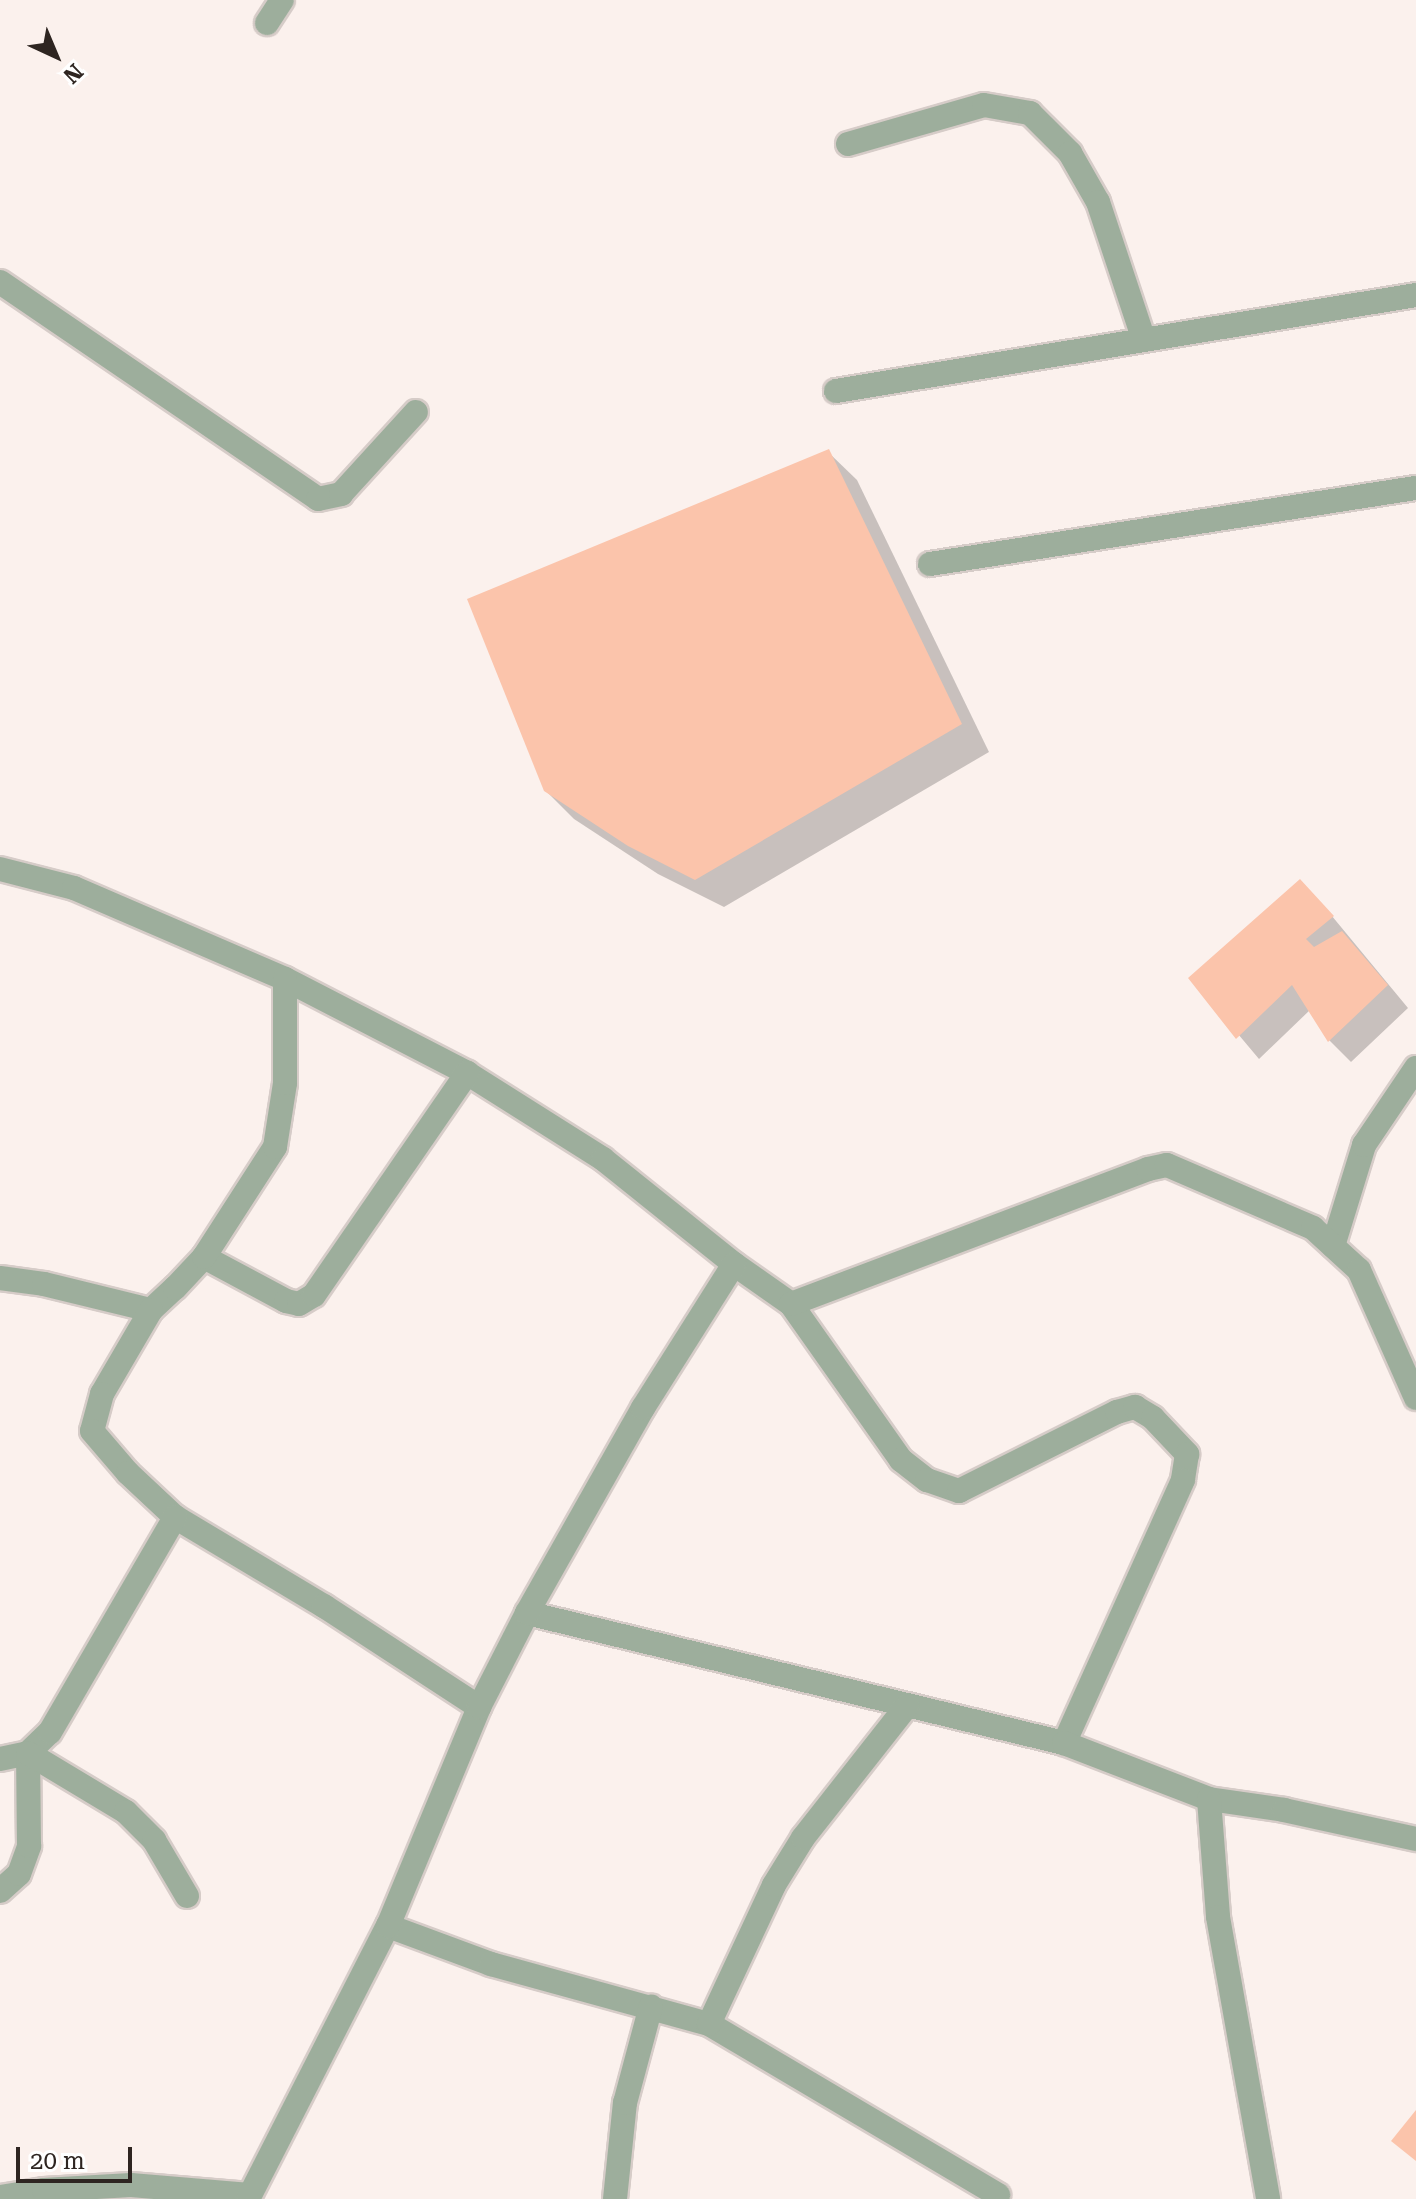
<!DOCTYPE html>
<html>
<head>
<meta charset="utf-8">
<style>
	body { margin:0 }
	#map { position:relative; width:1416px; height:2199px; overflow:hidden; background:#fbf1ed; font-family:"Roboto Serif",serif }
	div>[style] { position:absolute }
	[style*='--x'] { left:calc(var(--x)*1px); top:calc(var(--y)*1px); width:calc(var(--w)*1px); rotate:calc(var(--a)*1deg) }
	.shadow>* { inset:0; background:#0003 }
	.building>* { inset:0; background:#fbc4ab }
	.roads { filter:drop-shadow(2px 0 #d6ccc8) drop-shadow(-2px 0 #d6ccc8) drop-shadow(0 2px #d6ccc8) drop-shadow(0 -2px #d6ccc8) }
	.lane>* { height:24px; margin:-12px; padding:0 12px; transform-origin:12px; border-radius:12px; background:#9dae9c }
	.street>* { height:24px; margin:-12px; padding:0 12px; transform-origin:12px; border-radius:12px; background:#9dae9c }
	span { translate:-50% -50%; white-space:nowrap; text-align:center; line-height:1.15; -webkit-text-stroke:7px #fff; paint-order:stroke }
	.north { position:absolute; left:16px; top:16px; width:80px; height:80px; -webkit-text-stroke:6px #fff; paint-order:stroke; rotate:136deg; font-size:22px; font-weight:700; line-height:32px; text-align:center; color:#2e2521 }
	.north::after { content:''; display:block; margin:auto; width:28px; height:36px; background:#2e2521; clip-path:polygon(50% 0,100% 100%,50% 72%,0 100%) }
	.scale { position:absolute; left:16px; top:2147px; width:116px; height:36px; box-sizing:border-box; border:4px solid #2e2521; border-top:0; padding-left:10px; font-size:24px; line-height:28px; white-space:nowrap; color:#2e2521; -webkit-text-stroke:6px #fff; paint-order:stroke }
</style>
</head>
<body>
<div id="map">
	<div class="shadow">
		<i style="clip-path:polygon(828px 452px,857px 480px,989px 752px,724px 907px,658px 874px,574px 819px,545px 790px)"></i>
		<i style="clip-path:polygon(1322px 904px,1408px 1008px,1351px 1062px,1329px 1040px,1310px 1010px,1259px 1059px,1191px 978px)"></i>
	</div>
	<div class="building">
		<i style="clip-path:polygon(829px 449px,962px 724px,695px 880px,628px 846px,544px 791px,467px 599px)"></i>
		<i style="clip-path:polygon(1300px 879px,1334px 916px,1306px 939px,1314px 947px,1342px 931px,1388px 985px,1328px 1042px,1292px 985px,1236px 1039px,1188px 978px)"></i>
		<i style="clip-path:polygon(1416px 2110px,1416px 2161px,1391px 2141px)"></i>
	</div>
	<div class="roads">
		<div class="lane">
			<i style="--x:848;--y:144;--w:141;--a:-16"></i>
			<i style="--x:984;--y:105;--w:47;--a:9.9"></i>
			<i style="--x:1030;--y:113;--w:57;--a:45"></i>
			<i style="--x:1070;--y:153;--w:56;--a:60.3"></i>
			<i style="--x:1098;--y:202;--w:142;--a:71.6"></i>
			<i style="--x:836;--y:391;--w:588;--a:-9.4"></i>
			<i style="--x:930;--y:564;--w:492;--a:-8.9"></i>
		</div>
		<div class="street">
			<i style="--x:267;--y:23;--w:27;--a:-57"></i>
			<i style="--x:0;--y:282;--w:385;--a:34.3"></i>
			<i style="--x:318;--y:499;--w:24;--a:-12"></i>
			<i style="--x:341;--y:494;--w:111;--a:-47.6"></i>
			<i style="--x:0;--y:869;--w:76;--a:14.4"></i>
			<i style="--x:74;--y:888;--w:230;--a:23.3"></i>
			<i style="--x:285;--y:979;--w:205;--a:27.3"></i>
			<i style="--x:467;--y:1073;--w:161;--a:32.3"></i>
			<i style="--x:603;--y:1159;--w:168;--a:38.7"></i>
			<i style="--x:734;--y:1264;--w:70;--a:35.1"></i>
			<i style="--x:791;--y:1304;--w:191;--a:54.8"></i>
			<i style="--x:901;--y:1460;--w:33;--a:38"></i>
			<i style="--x:927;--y:1480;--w:34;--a:19"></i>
			<i style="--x:959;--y:1491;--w:177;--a:-26.6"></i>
			<i style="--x:1117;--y:1412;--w:19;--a:-16"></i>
			<i style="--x:1135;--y:1407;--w:21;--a:31"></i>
			<i style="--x:1153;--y:1418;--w:50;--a:46.6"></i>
			<i style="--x:1187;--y:1454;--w:26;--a:99"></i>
			<i style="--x:1183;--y:1480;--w:289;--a:114.3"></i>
			<i style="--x:1333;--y:1246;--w:106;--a:-72.9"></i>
			<i style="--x:1364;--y:1145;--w:93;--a:-56"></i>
			<i style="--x:204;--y:1257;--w:93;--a:28.2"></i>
			<i style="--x:286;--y:1301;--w:13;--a:13"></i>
			<i style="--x:299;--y:1304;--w:17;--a:-31"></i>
			<i style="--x:314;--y:1295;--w:270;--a:-55.4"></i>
			<i style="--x:0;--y:1278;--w:44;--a:7.8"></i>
			<i style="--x:44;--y:1284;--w:110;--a:13.7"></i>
			<i style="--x:151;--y:1310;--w:33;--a:-43"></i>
			<i style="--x:175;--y:1288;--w:42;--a:-46.9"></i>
			<i style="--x:204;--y:1257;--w:131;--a:-57.2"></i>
			<i style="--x:275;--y:1147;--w:65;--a:-81.1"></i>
			<i style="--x:285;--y:1083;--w:104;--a:-90"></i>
			<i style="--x:791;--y:1304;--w:382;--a:-20.7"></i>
			<i style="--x:1148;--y:1169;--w:19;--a:-12"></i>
			<i style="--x:1167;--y:1165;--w:159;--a:23.3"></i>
			<i style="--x:1313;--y:1228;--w:62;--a:42.4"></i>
			<i style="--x:1359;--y:1270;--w:140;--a:66"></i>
			<i style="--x:151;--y:1310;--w:97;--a:120.3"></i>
			<i style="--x:102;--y:1394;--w:38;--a:105"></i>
			<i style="--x:92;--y:1431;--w:55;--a:49.4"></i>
			<i style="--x:128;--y:1473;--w:64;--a:43.1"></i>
			<i style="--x:175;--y:1517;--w:174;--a:30.9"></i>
			<i style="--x:324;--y:1606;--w:185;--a:33.1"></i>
			<i style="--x:527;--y:1613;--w:553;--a:13.61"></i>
			<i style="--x:1064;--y:1743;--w:155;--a:21.1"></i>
			<i style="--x:1209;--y:1799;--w:76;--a:8.3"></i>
			<i style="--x:1284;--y:1810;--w:135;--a:12.4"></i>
			<i style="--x:0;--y:1759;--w:29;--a:-12"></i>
			<i style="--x:28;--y:1753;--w:30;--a:-44"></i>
			<i style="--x:50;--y:1732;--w:249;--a:-59.8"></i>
			<i style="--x:1209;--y:1799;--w:118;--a:85.6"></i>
			<i style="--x:1218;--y:1917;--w:286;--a:79.9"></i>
			<i style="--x:0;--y:1891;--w:25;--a:-42"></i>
			<i style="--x:19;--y:1874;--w:30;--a:-70"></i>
			<i style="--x:29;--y:1846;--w:93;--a:-90.6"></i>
			<i style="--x:28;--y:1753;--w:114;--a:31"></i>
			<i style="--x:126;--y:1812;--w:40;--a:45"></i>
			<i style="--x:154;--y:1840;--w:65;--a:59.5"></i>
			<i style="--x:388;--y:1926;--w:110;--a:20.3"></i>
			<i style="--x:491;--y:1964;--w:226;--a:15.4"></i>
			<i style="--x:709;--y:2024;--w:336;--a:30.6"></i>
			<i style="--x:709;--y:2024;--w:153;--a:-64.9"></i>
			<i style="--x:774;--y:1885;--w:55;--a:-58.3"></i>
			<i style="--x:803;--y:1838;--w:168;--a:-51.8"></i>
			<i style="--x:0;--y:2197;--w:45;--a:-9"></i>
			<i style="--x:44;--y:2190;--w:87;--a:-3.3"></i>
			<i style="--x:131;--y:2185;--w:119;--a:4.8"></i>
			<i style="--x:248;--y:2199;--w:307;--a:-62.9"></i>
			<i style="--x:388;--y:1926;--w:237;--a:-67.4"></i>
			<i style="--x:479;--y:1707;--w:106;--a:-62.9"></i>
			<i style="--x:527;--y:1613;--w:236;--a:-60.5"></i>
			<i style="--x:643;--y:1408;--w:170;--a:-57.7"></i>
			<i style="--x:615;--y:2199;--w:97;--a:-84.1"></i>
			<i style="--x:625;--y:2103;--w:100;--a:-75"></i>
		</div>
	</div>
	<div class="north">N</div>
	<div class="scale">20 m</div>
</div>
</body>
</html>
